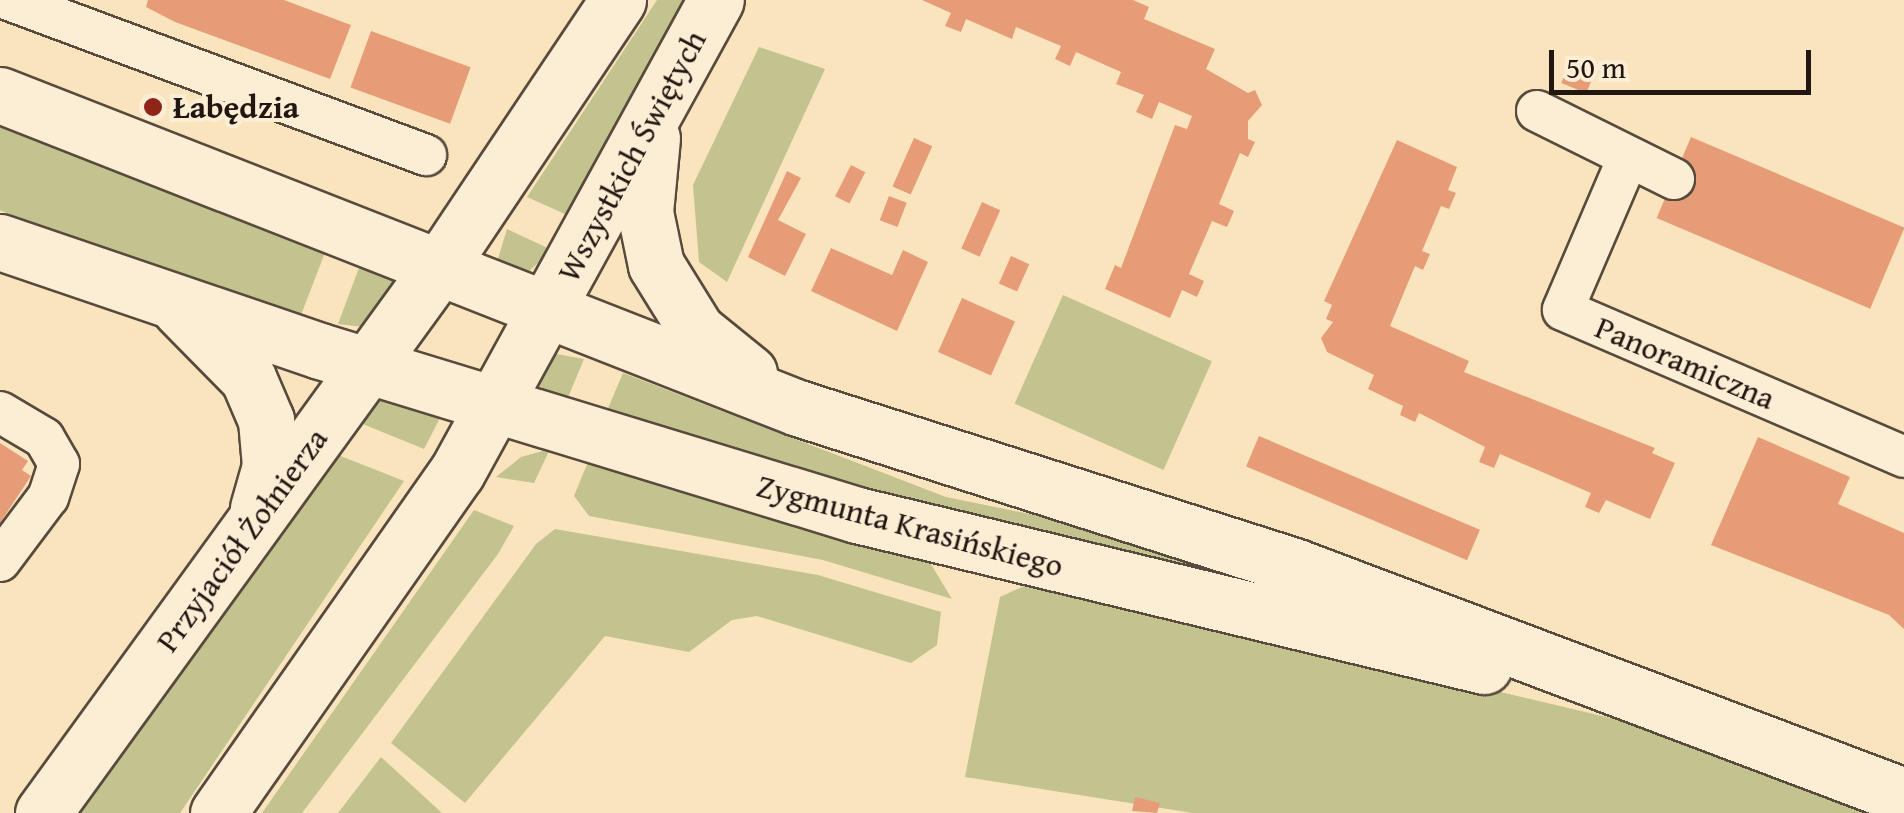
<!DOCTYPE html>
<html>
<head>
<meta charset="utf-8">
<style>
	body { margin:0 }
	#map { position:relative; width:1904px; height:813px; overflow:hidden; background:#fae4be; font-family:"Gentium Book Plus",serif }
	div>[style] { position:absolute }
	[style*='--x'] { left:calc(var(--x)*1px); top:calc(var(--y)*1px); width:calc(var(--w)*1px); rotate:calc(var(--a)*1deg) }
	.green>* { inset:0; background:#c2c38f; transform-origin:0 0 }
	.building>* { inset:0; background:#e79c78; transform-origin:0 0 }
	.roads { filter:drop-shadow(2px 0 #584a3c) drop-shadow(-2px 0 #584a3c) drop-shadow(0 2px #584a3c) drop-shadow(0 -2px #584a3c) }
	.street>* { height:40px; margin:-20px; padding:0 20px; transform-origin:20px; border-radius:20px; background:#fcedd5 }
	.secondary>* { height:55px; margin:-27.5px; padding:0 27.5px; transform-origin:27.5px; border-radius:27.5px; background:#fcedd5 }
	.dots>* { width:28px; height:28px; translate:-50% -50%; box-sizing:border-box; border:5px solid #fcedd5; border-radius:50% }
	span { translate:-50% -50%; white-space:nowrap; text-align:center; line-height:1.15; -webkit-text-stroke:8px #fcedd5; paint-order:stroke }
	.poi-label { font-size:32px; color:#221611; font-weight:700 }
	.left { translate:0 -50%; text-align:left }
	.street-label { font-size:32px; color:#221611 }
	.scale { position:absolute; left:1549px; top:50px; width:262px; height:45px; box-sizing:border-box; border:5px solid #221611; border-top:0; padding-left:12px; font-size:30px; line-height:35px; white-space:nowrap; color:#221611; -webkit-text-stroke:8px #fcedd5; paint-order:stroke }
</style>
</head>
<body>
<div id="map">
	<div class="green">
		<i style="clip-path:polygon(657px 0,694px 0,576px 219px,527px 197px)"></i>
		<i style="clip-path:polygon(759px 47px,825px 69px,727px 282px,699px 262px,693px 185px)"></i>
		<i style="left:0;top:117px;width:352px;height:87px;rotate:21deg"></i>
		<i style="clip-path:polygon(507px 229px,552px 250px,527px 273px,497px 262px)"></i>
		<i style="clip-path:polygon(363px 257px,398px 277px,363px 327px,338px 324px)"></i>
		<i style="left:1063px;top:295px;width:163px;height:119px;rotate:24deg"></i>
		<i style="clip-path:polygon(551px 353px,584px 359px,564px 407px,533px 383px)"></i>
		<i style="clip-path:polygon(623px 373px,946px 497px,1069px 522px,1317px 600px,1054px 544px,603px 420px)"></i>
		<i style="clip-path:polygon(381px 397px,441px 416px,424px 449px,353px 420px)"></i>
		<i style="clip-path:polygon(550px 449px,534px 483px,496px 477px,521px 457px)"></i>
		<i style="clip-path:polygon(328px 451px,404px 481px,180px 813px,64px 813px)"></i>
		<i style="clip-path:polygon(590px 457px,926px 556px,952px 599px,823px 560px,589px 516px,574px 496px)"></i>
		<i style="clip-path:polygon(474px 510px,514px 526px,498px 554px,302px 813px,262px 813px)"></i>
		<i style="clip-path:polygon(555px 529px,818px 575px,941px 612px,937px 645px,911px 663px,757px 616px,732px 620px,689px 652px,605px 636px,465px 803px,391px 743px,536px 544px)"></i>
		<i style="clip-path:polygon(1033px 582px,1653px 728px,1884px 813px,1193px 813px,965px 777px,1000px 597px)"></i>
		<i style="clip-path:polygon(381px 757px,442px 813px,338px 813px)"></i>
	</div>
	<div class="building">
		<i style="clip-path:polygon(148px 0,284px 0,351px 25px,330px 79px,175px 22px,146px 7px)"></i>
		<i style="clip-path:polygon(922px 0,1133px 0,1149px 7px,1144px 19px,1215px 49px,1206px 69px,1248px 93px,1255px 90px,1262px 105px,1248px 121px,1248px 139px,1255px 142px,1248px 157px,1240px 153px,1219px 204px,1234px 211px,1227px 227px,1212px 221px,1189px 274px,1204px 281px,1197px 297px,1182px 290px,1170px 318px,1105px 289px,1115px 265px,1121px 268px,1175px 125px,1187px 129px,1192px 116px,1159px 102px,1152px 119px,1136px 112px,1144px 95px,1116px 84px,1121px 72px,1076px 52px,1070px 66px,1055px 59px,1061px 46px,1016px 27px,1012px 39px,966px 19px,961px 32px,945px 26px,951px 13px)"></i>
		<i style="left:371px;top:31px;width:106px;height:60px;rotate:20deg"></i>
		<i style="left:1571px;top:59px;width:27px;height:26px;rotate:22deg"></i>
		<i style="left:1691px;top:137px;width:232px;height:88px;rotate:23deg"></i>
		<i style="left:914px;top:138px;width:20px;height:53px;rotate:24deg"></i>
		<i style="clip-path:polygon(1397px 140px,1457px 167px,1448px 190px,1456px 193px,1449px 209px,1441px 206px,1422px 251px,1430px 254px,1423px 270px,1415px 266px,1390px 326px,1469px 361px,1464px 372px,1655px 448px,1652px 453px,1675px 463px,1650px 519px,1606px 500px,1599px 513px,1585px 507px,1591px 493px,1500px 454px,1494px 468px,1479px 462px,1485px 447px,1419px 413px,1415px 422px,1400px 415px,1403px 406px,1368px 389px,1374px 375px,1327px 352px,1321px 338px,1333px 322px,1326px 319px,1332px 305px,1324px 301px)"></i>
		<i style="left:851px;top:165px;width:16px;height:35px;rotate:27deg"></i>
		<i style="clip-path:polygon(787px 171px,801px 178px,778px 220px,806px 234px,785px 276px,748px 257px)"></i>
		<i style="left:889px;top:196px;width:19px;height:26px;rotate:21deg"></i>
		<i style="left:982px;top:202px;width:20px;height:51px;rotate:24deg"></i>
		<i style="clip-path:polygon(831px 248px,892px 275px,903px 250px,928px 262px,897px 331px,811px 291px)"></i>
		<i style="left:1011px;top:256px;width:20px;height:30px;rotate:24deg"></i>
		<i style="left:962px;top:298px;width:58px;height:59px;rotate:24deg"></i>
		<i style="left:1259px;top:436px;width:240px;height:33px;rotate:23deg"></i>
		<i style="clip-path:polygon(1758px 437px,1850px 477px,1838px 504px,1904px 533px,1904px 629px,1889px 615px,1711px 545px)"></i>
		<i style="clip-path:polygon(0 443px,28px 461px,22px 470px,31px 476px,0 523px)"></i>
		<i style="clip-path:polygon(1135px 797px,1160px 803px,1157px 813px,1132px 811px)"></i>
	</div>
	<div class="roads">
		<div class="street">
			<i style="--x:9;--y:0;--w:445;--a:20.4"></i>
			<i style="--x:1537;--y:111;--w:153;--a:26.4"></i>
			<i style="--x:1628;--y:158;--w:165;--a:113.2"></i>
			<i style="--x:1563;--y:310;--w:371;--a:23.3"></i>
			<i style="--x:0;--y:412;--w:51;--a:30.6"></i>
			<i style="--x:44;--y:438;--w:30;--a:60"></i>
			<i style="--x:59;--y:464;--w:35;--a:108"></i>
			<i style="--x:48;--y:497;--w:80;--a:126.9"></i>
		</div>
		<div class="secondary">
			<i style="--x:0;--y:95;--w:857;--a:21.42"></i>
			<i style="--x:798;--y:408;--w:521;--a:17.67"></i>
			<i style="--x:1294;--y:566;--w:652;--a:20.66"></i>
			<i style="--x:652;--y:138;--w:74;--a:95.4"></i>
			<i style="--x:645;--y:212;--w:54;--a:78.3"></i>
			<i style="--x:656;--y:265;--w:78;--a:58.2"></i>
			<i style="--x:697;--y:331;--w:67;--a:38.9"></i>
			<i style="--x:0;--y:242;--w:338;--a:18.8"></i>
			<i style="--x:320;--y:351;--w:561;--a:16.98"></i>
			<i style="--x:857;--y:515;--w:645;--a:13.54"></i>
			<i style="--x:180;--y:309;--w:97;--a:45.4"></i>
			<i style="--x:248;--y:378;--w:46;--a:66.8"></i>
			<i style="--x:266;--y:420;--w:46;--a:85"></i>
			<i style="--x:270;--y:466;--w:44;--a:105.9"></i>
			<i style="--x:43;--y:813;--w:676;--a:-54.03"></i>
			<i style="--x:440;--y:266;--w:320;--a:-56.2"></i>
			<i style="--x:218;--y:813;--w:416;--a:-55"></i>
			<i style="--x:457;--y:472;--w:538;--a:-61.25"></i>
		</div>
	</div>
	<div class="dots">
		<i style="left:153px;top:107px;background:#8f2418"></i>
	</div>
	<div class="poi-label">
		<span class="left" style="left:173px;top:107px">Łabędzia</span>
	</div>
	<div class="street-label">
		<span style="left:632px;top:156px;rotate:-62deg">Wszystkich Świętych</span>
		<span style="left:1685px;top:363px;rotate:23deg">Panoramiczna</span>
		<span style="left:910px;top:526px;rotate:15deg">Zygmunta Krasińskiego</span>
		<span style="left:242px;top:540px;rotate:-54deg">Przyjaciół Żołnierza</span>
	</div>
	<div class="scale">50 m</div>
</div>
</body>
</html>
